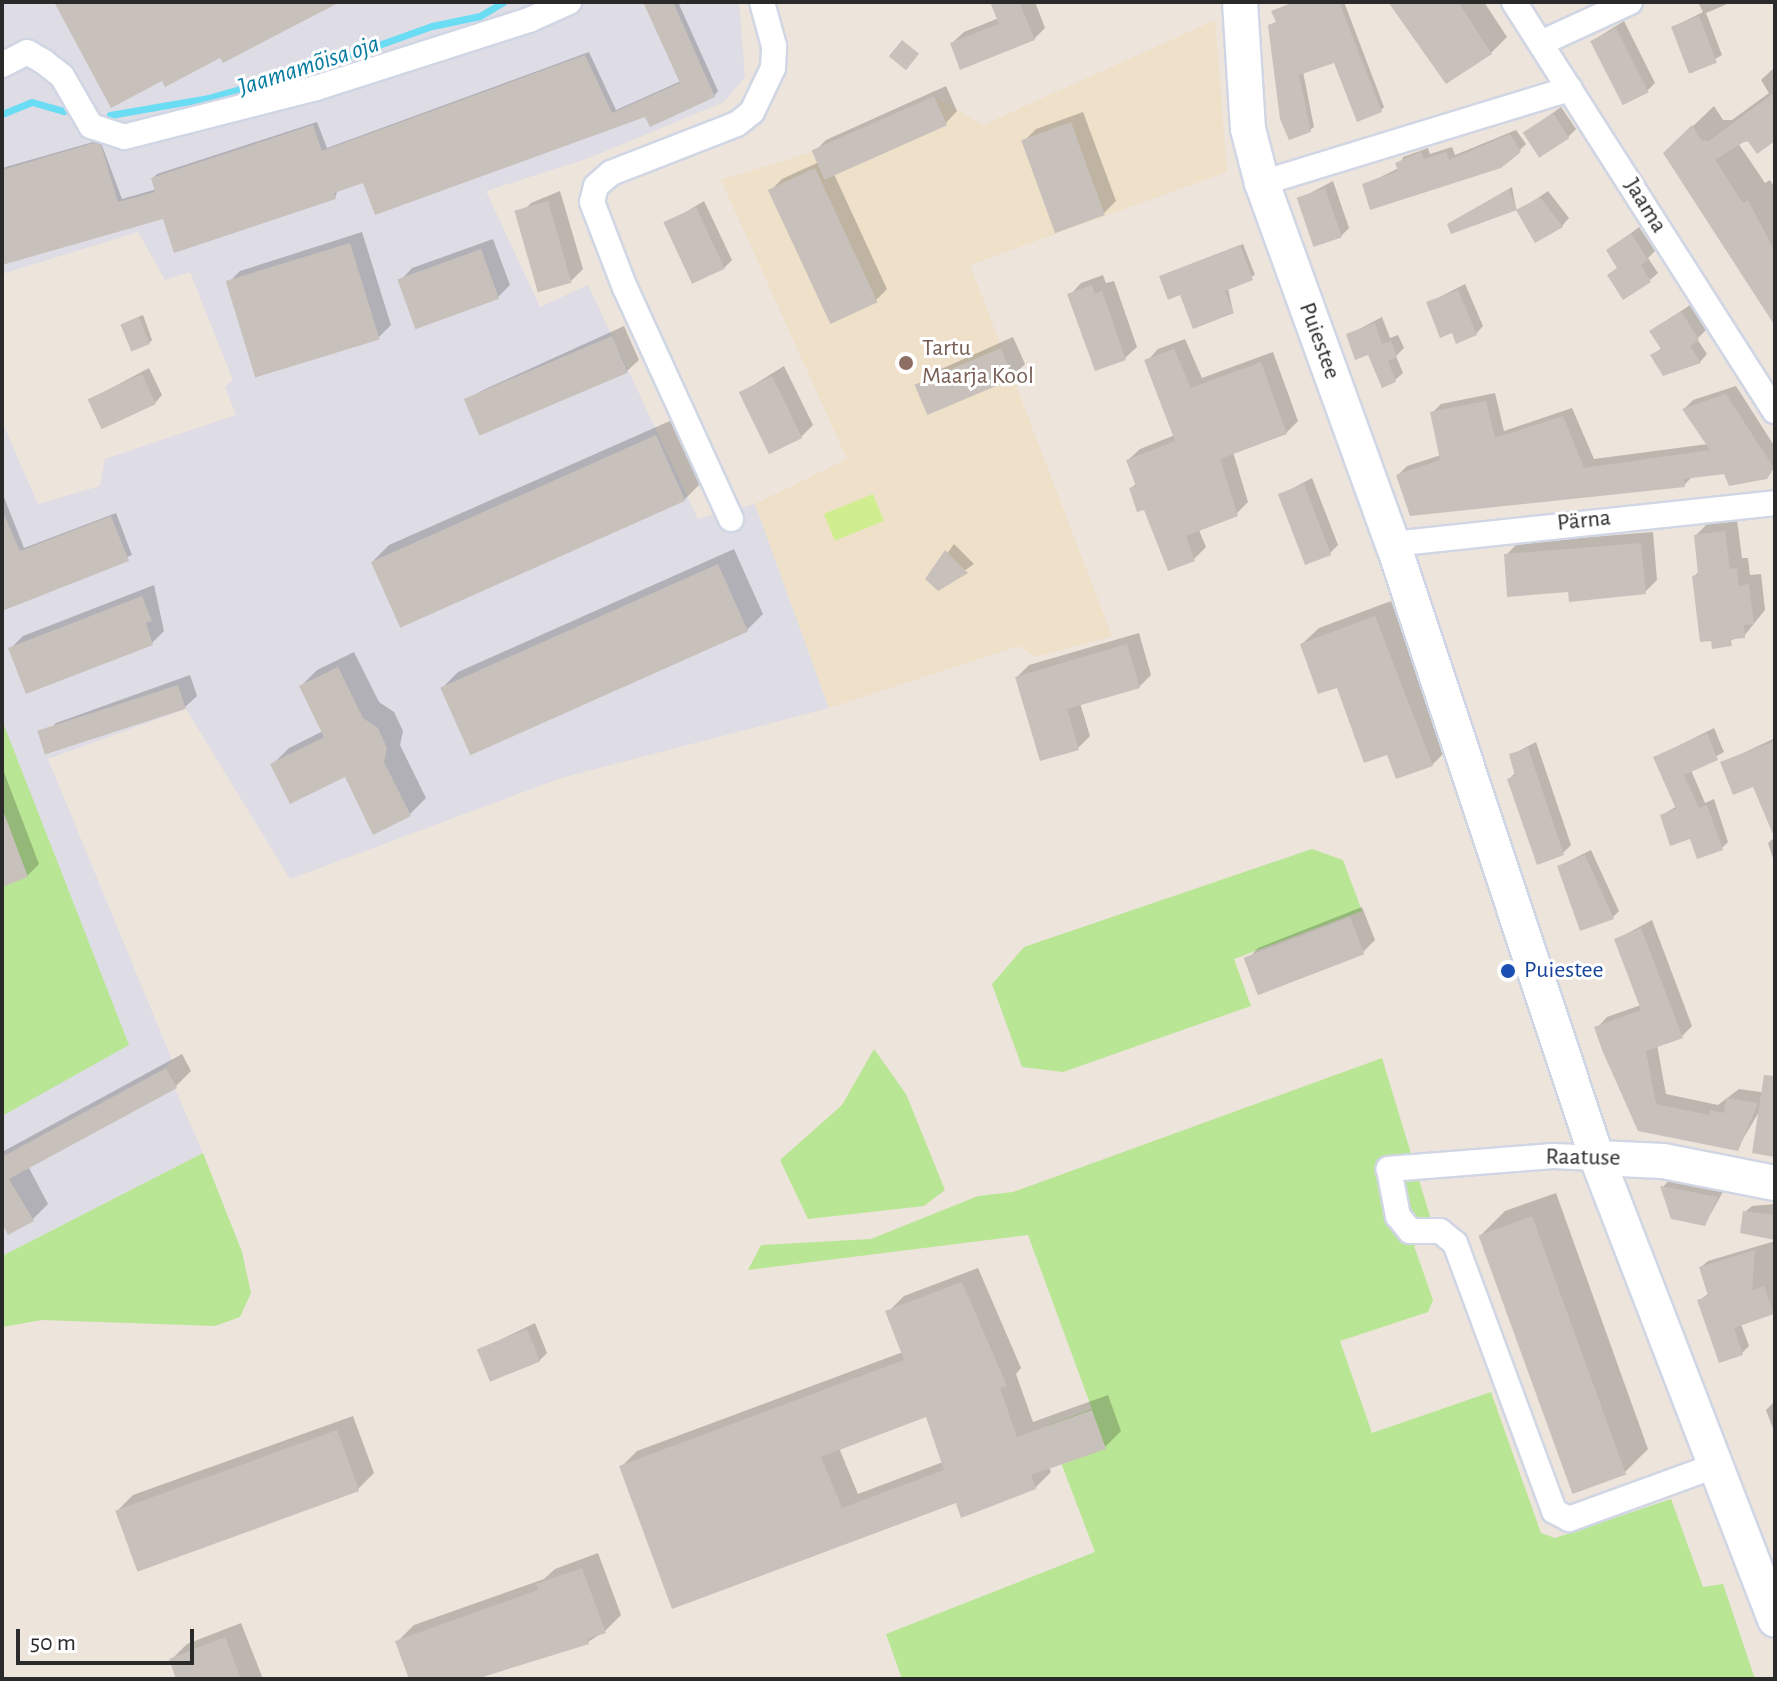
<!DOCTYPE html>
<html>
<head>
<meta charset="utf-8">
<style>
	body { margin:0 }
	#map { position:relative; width:1777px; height:1681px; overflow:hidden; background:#ede4db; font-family:"Alegreya Sans",sans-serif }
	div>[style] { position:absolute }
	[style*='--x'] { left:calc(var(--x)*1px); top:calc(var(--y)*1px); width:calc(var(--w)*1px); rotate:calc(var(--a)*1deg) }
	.industrial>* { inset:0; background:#dedce5 }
	.education>* { inset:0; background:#efe0ca }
	.green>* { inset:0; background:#b9e695 }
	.pitch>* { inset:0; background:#d0ee90; transform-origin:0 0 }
	.shadow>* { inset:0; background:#0003 }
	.stream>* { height:7px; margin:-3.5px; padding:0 3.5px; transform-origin:3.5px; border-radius:3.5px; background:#6addf4 }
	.building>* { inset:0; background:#c8c1bb; transform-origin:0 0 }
	.roads { filter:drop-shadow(2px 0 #d1d6e4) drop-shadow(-2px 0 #d1d6e4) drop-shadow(0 2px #d1d6e4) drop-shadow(0 -2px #d1d6e4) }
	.street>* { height:24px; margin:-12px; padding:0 12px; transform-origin:12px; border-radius:12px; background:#fff }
	.secondary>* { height:34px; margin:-17px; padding:0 17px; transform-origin:17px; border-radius:17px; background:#fff }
	.dots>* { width:22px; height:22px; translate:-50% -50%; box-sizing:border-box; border:4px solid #fff; border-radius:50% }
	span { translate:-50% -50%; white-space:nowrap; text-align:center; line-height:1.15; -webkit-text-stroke:6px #fff; paint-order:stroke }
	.street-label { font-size:24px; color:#2a2a2a }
	.education-label { font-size:24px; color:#785e54 }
	.left { translate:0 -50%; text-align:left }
	.transit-label { font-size:24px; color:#164399 }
	.water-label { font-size:26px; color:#077ca1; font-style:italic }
	.frame { position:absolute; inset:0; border:4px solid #2a2a2a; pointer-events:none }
	.scale { position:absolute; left:16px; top:1629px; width:178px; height:36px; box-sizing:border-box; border:4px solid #2a2a2a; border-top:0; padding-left:10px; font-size:24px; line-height:28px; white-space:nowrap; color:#2a2a2a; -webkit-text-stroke:6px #fff; paint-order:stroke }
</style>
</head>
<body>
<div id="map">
	<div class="industrial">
		<i style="clip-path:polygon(2px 2px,739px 2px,745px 77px,724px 102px,589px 158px,486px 191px,540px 307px,588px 285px,698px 519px,755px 504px,829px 708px,561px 778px,290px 879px,186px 709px,48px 759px,172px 1060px,166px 1068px,203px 1153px,2px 1256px,2px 422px,38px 504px,100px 486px,105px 459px,236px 415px,225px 387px,233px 380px,190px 272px,165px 280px,138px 232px,2px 274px)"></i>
	</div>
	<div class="education">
		<i style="clip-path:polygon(1215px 20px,1227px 172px,970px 265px,1112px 636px,1036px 657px,1019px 646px,829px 708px,755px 504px,847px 459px,721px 180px,812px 152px,934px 96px,983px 125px)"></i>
	</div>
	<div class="green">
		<i style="clip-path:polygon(2px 720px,129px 1045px,2px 1116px)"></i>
		<i style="clip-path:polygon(1312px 849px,1343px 860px,1362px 911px,1234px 959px,1251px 1006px,1063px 1072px,1022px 1067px,992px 984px,1024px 947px)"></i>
		<i style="clip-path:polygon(874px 1049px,906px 1094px,945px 1190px,924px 1206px,808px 1219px,780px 1160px,842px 1105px)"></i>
		<i style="clip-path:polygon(1382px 1058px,1436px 1236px,1414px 1246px,1433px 1300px,1428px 1312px,1340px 1341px,1372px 1433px,1491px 1392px,1541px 1533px,1555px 1538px,1671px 1499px,1703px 1587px,1723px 1584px,1755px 1679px,902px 1679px,886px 1634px,1095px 1552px,1047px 1426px,1092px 1409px,1028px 1235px,748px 1270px,761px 1245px,871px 1239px,978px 1196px,1013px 1192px)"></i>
		<i style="clip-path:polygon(203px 1153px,242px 1252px,251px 1293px,240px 1317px,215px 1326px,42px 1320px,2px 1327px,2px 1256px)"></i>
	</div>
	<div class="pitch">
		<i style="left:873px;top:494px;width:29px;height:53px;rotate:68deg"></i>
	</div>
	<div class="shadow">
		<i style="clip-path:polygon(646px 2px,678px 2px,718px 91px,714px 96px,364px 180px,338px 189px,335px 198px,164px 217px,2px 263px,2px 168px,100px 140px,122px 199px,157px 189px,153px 178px,157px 174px,317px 122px,327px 148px,589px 52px,616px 110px,681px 81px)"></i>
		<i style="clip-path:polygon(993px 2px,1035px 2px,1045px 28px,1034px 39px,952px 43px,964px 32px,999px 18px)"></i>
		<i style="clip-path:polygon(1293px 2px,1344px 2px,1384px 107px,1381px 110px,1335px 61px,1303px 72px,1314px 127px,1310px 130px,1270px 26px,1277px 21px,1274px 11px)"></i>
		<i style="clip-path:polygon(1392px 2px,1484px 2px,1507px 37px,1491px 53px)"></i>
		<i style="clip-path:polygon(1698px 2px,1732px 2px,1706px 13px,1722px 55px,1692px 73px,1673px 27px,1703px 12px)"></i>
		<i style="clip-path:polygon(1624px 21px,1655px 83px,1647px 91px,1592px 41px)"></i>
		<i style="clip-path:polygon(1775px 67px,1775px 136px,1738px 143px,1765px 183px,1770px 180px,1775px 188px,1775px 322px,1665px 153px,1714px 106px,1723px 120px,1732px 120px,1769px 93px,1761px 80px)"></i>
		<i style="clip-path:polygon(946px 86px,957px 111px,946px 123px,834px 174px,887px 289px,875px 301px,770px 191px,782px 179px,819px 162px,814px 152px,826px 140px)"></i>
		<i style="clip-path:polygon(1561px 107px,1576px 129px,1568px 137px,1526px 132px)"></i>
		<i style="clip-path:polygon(1083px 112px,1116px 201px,1104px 213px,1056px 231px,1024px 141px,1036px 129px)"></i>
		<i style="clip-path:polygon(1516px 130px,1526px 144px,1520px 150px,1364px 185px,1399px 168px,1403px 157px,1428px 148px,1430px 154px,1452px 147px,1455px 155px)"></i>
		<i style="clip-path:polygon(1333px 181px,1349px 228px,1341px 236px,1299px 199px)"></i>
		<i style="clip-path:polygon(1512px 187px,1516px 208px,1452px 222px)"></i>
		<i style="clip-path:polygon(560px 191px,583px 269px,571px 281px,519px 215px,531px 203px)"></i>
		<i style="clip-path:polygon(1548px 191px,1569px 218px,1562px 226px,1519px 211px)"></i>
		<i style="clip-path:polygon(704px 201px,732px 260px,724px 268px,666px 224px)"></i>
		<i style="clip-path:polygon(1639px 227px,1655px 251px,1648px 258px,1658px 273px,1650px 280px,1609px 275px,1619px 266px,1608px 251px)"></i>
		<i style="clip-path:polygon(362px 232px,391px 325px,379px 337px,228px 283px,240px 271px)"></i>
		<i style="clip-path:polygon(493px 239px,510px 285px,498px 297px,401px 280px,412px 268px)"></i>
		<i style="clip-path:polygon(1243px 244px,1255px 275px,1228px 288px,1233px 311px,1161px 276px)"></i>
		<i style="clip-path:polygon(1103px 275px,1106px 283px,1114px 281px,1137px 347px,1125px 358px,1070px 295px,1081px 283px)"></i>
		<i style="clip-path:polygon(1465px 284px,1483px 326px,1476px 334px,1453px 331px,1428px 303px)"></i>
		<i style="clip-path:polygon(1690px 305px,1706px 330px,1697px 339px,1707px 354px,1700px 362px,1653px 356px,1662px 347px,1652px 331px)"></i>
		<i style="clip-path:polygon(143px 315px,152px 340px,149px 343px,122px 324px)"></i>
		<i style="clip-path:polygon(1382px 317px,1390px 338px,1398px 335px,1404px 348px,1396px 356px,1403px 373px,1395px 380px,1348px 335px)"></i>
		<i style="clip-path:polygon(624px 326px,639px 360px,627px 371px,469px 403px,481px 391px)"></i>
		<i style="clip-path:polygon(1013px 337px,1025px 364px,1013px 376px,918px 386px,930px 374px)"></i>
		<i style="clip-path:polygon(1185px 339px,1202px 378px,1273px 352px,1298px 421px,1286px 433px,1233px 452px,1248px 502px,1236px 514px,1199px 530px,1206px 547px,1194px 559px,1131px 488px,1137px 483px,1128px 460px,1140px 449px,1175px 435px,1147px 361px,1158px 349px)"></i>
		<i style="clip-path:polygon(784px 366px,813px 425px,801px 437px,741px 393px)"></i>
		<i style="clip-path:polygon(149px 368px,162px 395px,155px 403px,89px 400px)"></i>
		<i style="clip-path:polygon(1736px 386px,1775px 447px,1775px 467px,1766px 477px,1725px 471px,1694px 475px,1684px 485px,1398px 475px,1407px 466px,1441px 455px,1432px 413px,1441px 404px,1495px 393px,1504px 431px,1572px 408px,1594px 459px,1708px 444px,1684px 409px,1693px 400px)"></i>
		<i style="clip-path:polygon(672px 420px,701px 483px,685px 499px,373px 561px,389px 545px)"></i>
		<i style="clip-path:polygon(1312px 478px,1338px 545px,1330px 553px,1280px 495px)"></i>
		<i style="clip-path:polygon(2px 492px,24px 548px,116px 513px,132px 555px,2px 609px)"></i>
		<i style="clip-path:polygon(1737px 520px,1742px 558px,1748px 558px,1750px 575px,1761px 574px,1765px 610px,1744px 636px,1713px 646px,1694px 576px,1700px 571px,1696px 535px,1708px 523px)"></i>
		<i style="clip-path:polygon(1653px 532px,1657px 580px,1645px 592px,1569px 590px,1506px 555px,1518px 543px)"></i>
		<i style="clip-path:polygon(954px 544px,974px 564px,938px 589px,928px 579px)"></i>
		<i style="clip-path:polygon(734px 549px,763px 614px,747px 630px,442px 688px,458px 672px)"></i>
		<i style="clip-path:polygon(154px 585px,164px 631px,152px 643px,11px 648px,23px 636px)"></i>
		<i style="clip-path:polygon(1391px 601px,1448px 749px,1432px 765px,1388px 752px,1302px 644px,1319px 628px)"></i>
		<i style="clip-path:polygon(1139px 633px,1151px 675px,1139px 687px,1080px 703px,1090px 736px,1078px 748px,1017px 677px,1029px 665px)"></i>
		<i style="clip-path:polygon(354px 652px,379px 702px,394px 712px,403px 731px,400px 745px,426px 798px,410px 814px,346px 775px,273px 764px,289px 748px,323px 731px,301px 686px,317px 670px)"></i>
		<i style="clip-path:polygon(190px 675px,197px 696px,185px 707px,44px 735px,56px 723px)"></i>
		<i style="clip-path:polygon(1714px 728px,1724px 752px,1691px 770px,1705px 803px,1714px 799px,1728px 842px,1722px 848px,1691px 836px,1662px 815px,1677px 806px,1656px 757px)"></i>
		<i style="clip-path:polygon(1775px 738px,1775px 835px,1754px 784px,1722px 763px)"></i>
		<i style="clip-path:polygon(1536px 742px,1571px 845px,1563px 853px,1509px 779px,1516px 772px,1511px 755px)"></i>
		<i style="clip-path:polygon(2px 767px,39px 864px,27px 876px,2px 885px)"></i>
		<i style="clip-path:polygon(1775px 837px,1775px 857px,1773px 858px,1768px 843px)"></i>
		<i style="clip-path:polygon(1591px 850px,1619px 911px,1613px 917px,1559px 866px)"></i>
		<i style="clip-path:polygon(1362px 907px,1375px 940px,1363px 952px,1247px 960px,1258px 948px)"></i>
		<i style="clip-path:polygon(1652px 920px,1692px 1026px,1682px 1036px,1657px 1045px,1666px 1094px,1718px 1105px,1739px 1089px,1775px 1094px,1775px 1155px,1759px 1112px,1737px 1149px,1639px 1130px,1597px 1028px,1607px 1017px,1641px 1005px,1617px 939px)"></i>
		<i style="clip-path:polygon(182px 1054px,191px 1071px,176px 1086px,28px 1166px,48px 1204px,32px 1220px,2px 1220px,2px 1152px)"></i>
		<i style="clip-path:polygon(1670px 1179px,1724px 1190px,1705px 1224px,1663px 1187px)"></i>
		<i style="clip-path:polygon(1556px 1193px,1648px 1449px,1624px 1473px,1481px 1235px,1505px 1211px)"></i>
		<i style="clip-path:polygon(1775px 1204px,1775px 1238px,1745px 1212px,1752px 1206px)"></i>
		<i style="clip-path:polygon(1775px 1241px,1775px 1311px,1741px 1324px,1749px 1346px,1742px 1353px,1700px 1300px,1709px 1293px,1701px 1267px,1708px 1261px)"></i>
		<i style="clip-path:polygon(evenodd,978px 1268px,1021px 1368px,1016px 1374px,1033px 1422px,1108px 1395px,1121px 1431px,1105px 1447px,1049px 1467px,1051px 1472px,1035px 1488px,957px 1501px,673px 1606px,621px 1467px,637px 1451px,903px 1352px,888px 1312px,904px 1296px,978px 1268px,927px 1414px,943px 1462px,858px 1494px,839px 1448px,927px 1414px)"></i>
		<i style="clip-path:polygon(535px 1323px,547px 1353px,539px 1361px,479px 1350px)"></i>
		<i style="clip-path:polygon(1774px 1402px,1775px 1402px,1775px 1434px,1766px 1410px)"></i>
		<i style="clip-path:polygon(353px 1416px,374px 1473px,358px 1489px,117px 1511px,133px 1495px)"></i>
		<i style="clip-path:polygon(598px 1553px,621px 1615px,605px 1631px,588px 1642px,470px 1679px,411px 1679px,398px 1641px,414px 1625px,544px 1579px,555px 1569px)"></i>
		<i style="clip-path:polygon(241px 1623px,263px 1679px,179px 1679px,171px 1660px,187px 1644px)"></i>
	</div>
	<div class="stream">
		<i style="--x:2;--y:114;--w:32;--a:-22"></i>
		<i style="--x:32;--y:102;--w:33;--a:16"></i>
		<i style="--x:110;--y:115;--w:99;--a:-9.8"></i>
		<i style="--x:208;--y:98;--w:110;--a:-15.8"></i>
		<i style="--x:314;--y:68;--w:125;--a:-19.6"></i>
		<i style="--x:432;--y:26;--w:49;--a:-11.8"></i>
		<i style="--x:480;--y:16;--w:27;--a:-31"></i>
	</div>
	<div class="building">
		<i style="clip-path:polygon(54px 2px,340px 2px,223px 63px,220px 58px,165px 87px,162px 81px,111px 108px)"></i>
		<i style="clip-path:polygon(643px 2px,673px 2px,715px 97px,650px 127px,645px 117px,375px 215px,363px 183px,334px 193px,336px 199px,174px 253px,163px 219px,2px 265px,2px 170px,94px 143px,101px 145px,118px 202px,155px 192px,151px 178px,313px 125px,322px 151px,585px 55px,612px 113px,680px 83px)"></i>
		<i style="clip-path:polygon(990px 2px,1019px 2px,1035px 40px,960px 70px,950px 43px,999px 24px)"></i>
		<i style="clip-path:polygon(1295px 2px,1339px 2px,1382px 112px,1357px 122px,1334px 63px,1299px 75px,1311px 132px,1289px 140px,1280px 119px,1268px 25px,1276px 22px,1271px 11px)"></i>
		<i style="clip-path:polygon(1388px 2px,1458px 2px,1492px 54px,1446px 84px)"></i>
		<i style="left:1699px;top:16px;width:50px;height:30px;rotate:69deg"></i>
		<i style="left:1616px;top:28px;width:72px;height:29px;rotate:63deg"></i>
		<i style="left:902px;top:40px;width:22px;height:21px;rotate:39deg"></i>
		<i style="clip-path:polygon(1775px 92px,1775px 141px,1757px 154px,1747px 140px,1715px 160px,1743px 203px,1748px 200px,1775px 252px,1775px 326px,1663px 153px,1692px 125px,1701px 140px,1709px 141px)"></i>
		<i style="left:934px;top:96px;width:32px;height:134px;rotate:66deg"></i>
		<i style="left:1553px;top:113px;width:30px;height:36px;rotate:57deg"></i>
		<i style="left:1071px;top:122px;width:99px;height:53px;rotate:70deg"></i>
		<i style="clip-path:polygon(1510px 134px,1521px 152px,1501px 168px,1370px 210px,1362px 184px,1398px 171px,1395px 163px,1421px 152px,1424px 159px,1446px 152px,1449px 160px)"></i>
		<i style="left:815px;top:168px;width:148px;height:52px;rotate:65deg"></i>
		<i style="left:1325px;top:188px;width:52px;height:30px;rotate:71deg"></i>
		<i style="clip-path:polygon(1509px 189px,1517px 210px,1451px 234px,1447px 224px)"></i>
		<i style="clip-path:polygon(1540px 197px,1563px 227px,1535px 243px,1516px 210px)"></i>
		<i style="left:548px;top:201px;width:85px;height:35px;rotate:74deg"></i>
		<i style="left:696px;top:207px;width:68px;height:36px;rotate:65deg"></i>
		<i style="clip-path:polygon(1631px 233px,1648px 260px,1641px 265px,1651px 282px,1623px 300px,1607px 275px,1617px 268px,1606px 250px)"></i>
		<i style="left:350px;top:243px;width:101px;height:130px;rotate:73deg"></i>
		<i style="clip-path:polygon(1240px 245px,1253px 280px,1225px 291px,1234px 313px,1193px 329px,1180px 295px,1168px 300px,1159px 276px)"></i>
		<i style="left:481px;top:249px;width:53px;height:89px;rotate:70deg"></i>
		<i style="clip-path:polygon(1092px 285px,1095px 294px,1102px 291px,1126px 360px,1095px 371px,1067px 294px)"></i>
		<i style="clip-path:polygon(1458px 290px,1477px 335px,1456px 344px,1452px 333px,1440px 338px,1426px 302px)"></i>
		<i style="clip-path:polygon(1681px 311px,1699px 340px,1690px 346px,1701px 363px,1663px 376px,1650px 355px,1661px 349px,1649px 331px)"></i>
		<i style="left:139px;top:317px;width:29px;height:20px;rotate:68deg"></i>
		<i style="clip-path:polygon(1375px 323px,1382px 344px,1391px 341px,1397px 357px,1388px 361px,1396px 382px,1382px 388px,1368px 355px,1355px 360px,1346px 334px)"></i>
		<i style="left:612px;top:336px;width:40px;height:161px;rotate:67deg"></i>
		<i style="left:1001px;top:348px;width:33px;height:94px;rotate:67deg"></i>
		<i style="clip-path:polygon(1174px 349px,1191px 388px,1261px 362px,1287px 434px,1220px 459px,1238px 516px,1186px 536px,1195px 561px,1168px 571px,1144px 510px,1137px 512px,1129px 488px,1136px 486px,1126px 460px,1175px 441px,1144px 360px)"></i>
		<i style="left:142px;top:374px;width:33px;height:60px;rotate:65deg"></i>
		<i style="left:772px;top:376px;width:69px;height:37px;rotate:64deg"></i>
		<i style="clip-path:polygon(1726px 394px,1774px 468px,1767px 479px,1729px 486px,1724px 474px,1684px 479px,1685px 487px,1410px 516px,1396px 475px,1440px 460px,1430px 412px,1486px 401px,1495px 438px,1563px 416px,1584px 468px,1710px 450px,1682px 409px)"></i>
		<i style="left:656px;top:435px;width:72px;height:312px;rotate:66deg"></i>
		<i style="left:1304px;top:484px;width:76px;height:28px;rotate:69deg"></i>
		<i style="clip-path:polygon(2px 510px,20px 551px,111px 516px,129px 561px,2px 611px)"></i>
		<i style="clip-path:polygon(1725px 531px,1730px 569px,1737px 568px,1739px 586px,1749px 584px,1754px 624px,1744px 625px,1745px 638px,1731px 639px,1732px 646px,1712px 649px,1711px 641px,1700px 642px,1692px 576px,1698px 575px,1694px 535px)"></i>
		<i style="clip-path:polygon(1641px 543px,1646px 594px,1569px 602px,1568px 592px,1507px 597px,1504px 554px)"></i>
		<i style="clip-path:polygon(945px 550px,968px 573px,938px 591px,925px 579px)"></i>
		<i style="left:718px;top:564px;width:74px;height:304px;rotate:66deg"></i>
		<i style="clip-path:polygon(142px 596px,152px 621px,146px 623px,153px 645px,26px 694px,8px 648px)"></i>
		<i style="clip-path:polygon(1375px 616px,1433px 766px,1396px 779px,1387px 755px,1364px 763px,1337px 688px,1318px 694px,1300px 644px)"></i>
		<i style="clip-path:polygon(1127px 644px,1140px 688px,1067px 709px,1079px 750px,1040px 761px,1015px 677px)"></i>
		<i style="clip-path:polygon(338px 667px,363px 718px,378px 728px,387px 748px,384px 762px,411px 816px,373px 835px,345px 777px,290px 804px,270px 764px,324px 737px,299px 686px)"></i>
		<i style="left:178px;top:685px;width:25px;height:148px;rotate:72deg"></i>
		<i style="clip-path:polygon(1707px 733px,1718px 760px,1684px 775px,1699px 808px,1707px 805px,1723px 850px,1697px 859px,1690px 839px,1670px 846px,1660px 815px,1676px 809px,1653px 757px)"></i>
		<i style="clip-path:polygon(1775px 741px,1775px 839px,1753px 787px,1733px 795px,1720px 762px)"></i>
		<i style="clip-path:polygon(1528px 748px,1564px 855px,1537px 865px,1507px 779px,1515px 776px,1509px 754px)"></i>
		<i style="clip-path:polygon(4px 813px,28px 877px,2px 887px,2px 814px)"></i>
		<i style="clip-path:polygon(1585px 855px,1614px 919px,1580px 931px,1557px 866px)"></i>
		<i style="left:1350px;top:917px;width:40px;height:114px;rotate:69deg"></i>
		<i style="clip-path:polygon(1641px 928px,1683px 1038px,1646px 1051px,1656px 1104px,1709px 1115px,1710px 1110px,1724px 1113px,1726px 1098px,1758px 1103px,1738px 1151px,1638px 1131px,1602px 1050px,1594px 1027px,1641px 1010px,1614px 939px)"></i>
		<i style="clip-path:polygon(166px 1068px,177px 1088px,9px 1179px,34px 1221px,8px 1235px,2px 1223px,2px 1157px)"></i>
		<i style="clip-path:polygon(1764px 1075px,1775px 1076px,1775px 1157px,1752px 1153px)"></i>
		<i style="clip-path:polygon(1660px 1186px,1718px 1197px,1705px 1226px,1671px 1219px)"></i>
		<i style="clip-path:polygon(1743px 1211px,1775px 1215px,1775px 1240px,1740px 1233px)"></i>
		<i style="left:1532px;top:1216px;width:275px;height:57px;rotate:70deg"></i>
		<i style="clip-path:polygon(1755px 1250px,1752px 1291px,1764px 1286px,1774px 1314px,1734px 1328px,1743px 1355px,1719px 1363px,1697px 1300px,1708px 1296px,1699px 1267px)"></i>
		<i style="clip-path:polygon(evenodd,962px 1282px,1007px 1386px,1000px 1388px,1017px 1437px,1092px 1410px,1106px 1449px,1031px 1475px,1036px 1489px,961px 1518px,956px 1503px,672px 1609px,619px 1466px,904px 1360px,885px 1311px,962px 1282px,926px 1417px,944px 1470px,842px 1508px,821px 1457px,926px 1417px)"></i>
		<i style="left:527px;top:1329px;width:35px;height:54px;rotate:68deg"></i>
		<i style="left:337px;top:1430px;width:65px;height:236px;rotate:70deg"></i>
		<i style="clip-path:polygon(582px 1568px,606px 1633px,587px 1639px,589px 1644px,476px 1679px,409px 1679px,395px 1641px,538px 1590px,536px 1584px)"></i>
		<i style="clip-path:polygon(225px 1637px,241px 1679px,176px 1679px,169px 1659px)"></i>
	</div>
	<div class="roads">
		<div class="street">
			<i style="--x:1514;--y:2;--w:485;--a:57.5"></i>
			<i style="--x:1541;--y:43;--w:98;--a:-24.7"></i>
			<i style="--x:2;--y:65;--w:28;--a:-27"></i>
			<i style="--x:27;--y:52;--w:20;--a:30"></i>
			<i style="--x:44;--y:62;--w:23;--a:38"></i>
			<i style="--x:62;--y:76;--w:58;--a:59.9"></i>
			<i style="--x:91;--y:126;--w:35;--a:18"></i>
			<i style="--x:124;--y:137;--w:198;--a:-14.3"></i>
			<i style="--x:316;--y:88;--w:224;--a:-17.7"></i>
			<i style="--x:529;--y:20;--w:44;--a:-24.2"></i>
			<i style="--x:1262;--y:183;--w:322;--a:-17"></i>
			<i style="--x:731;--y:519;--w:254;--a:-114.6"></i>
			<i style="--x:625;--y:288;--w:92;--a:-111"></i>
			<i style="--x:592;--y:202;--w:16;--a:-76"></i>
			<i style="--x:596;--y:186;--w:20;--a:-41"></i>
			<i style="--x:611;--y:173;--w:135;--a:-21.3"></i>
			<i style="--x:737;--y:124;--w:19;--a:-39"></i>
			<i style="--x:752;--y:112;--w:49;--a:-64.5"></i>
			<i style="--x:773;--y:68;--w:22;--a:-87"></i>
			<i style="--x:774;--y:46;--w:46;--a:-105.3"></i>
			<i style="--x:1393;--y:544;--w:384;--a:-6.1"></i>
			<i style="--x:1597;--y:1158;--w:44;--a:-177.4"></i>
			<i style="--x:1553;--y:1156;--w:165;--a:175.5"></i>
			<i style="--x:1389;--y:1169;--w:48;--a:79.2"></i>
			<i style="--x:1398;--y:1216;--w:19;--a:51"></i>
			<i style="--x:1410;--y:1231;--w:30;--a:0"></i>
			<i style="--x:1440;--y:1231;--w:19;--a:39"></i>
			<i style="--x:1455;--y:1243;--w:286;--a:69.7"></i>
			<i style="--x:1554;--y:1511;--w:17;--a:28"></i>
			<i style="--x:1569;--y:1519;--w:155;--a:-20"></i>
		</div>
		<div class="secondary">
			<i style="--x:1240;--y:2;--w:127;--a:86.4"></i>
			<i style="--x:1248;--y:129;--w:56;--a:75.5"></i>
			<i style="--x:1262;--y:183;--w:384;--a:70.1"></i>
			<i style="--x:1393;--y:544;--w:647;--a:71.62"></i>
			<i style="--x:1597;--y:1158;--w:495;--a:68.9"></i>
			<i style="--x:1597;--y:1158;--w:66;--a:2.6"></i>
			<i style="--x:1663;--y:1161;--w:114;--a:11.1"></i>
		</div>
	</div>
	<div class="dots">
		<i style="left:906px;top:363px;background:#8d6e63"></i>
		<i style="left:1508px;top:971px;background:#1a4fb4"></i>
	</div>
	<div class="street-label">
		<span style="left:1645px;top:206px;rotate:58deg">Jaama</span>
		<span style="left:1319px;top:341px;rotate:70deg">Puiestee</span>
		<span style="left:1584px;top:521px;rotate:-6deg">Pärna</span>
		<span style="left:1583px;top:1158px;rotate:1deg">Raatuse</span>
	</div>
	<div class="education-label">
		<span class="left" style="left:922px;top:363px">Tartu<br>Maarja Kool</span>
	</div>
	<div class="transit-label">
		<span class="left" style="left:1524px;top:971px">Puiestee</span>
	</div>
	<div class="water-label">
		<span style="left:309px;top:66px;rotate:-18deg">Jaamamõisa oja</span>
	</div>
	<div class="frame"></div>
	<div class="scale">50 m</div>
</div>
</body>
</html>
